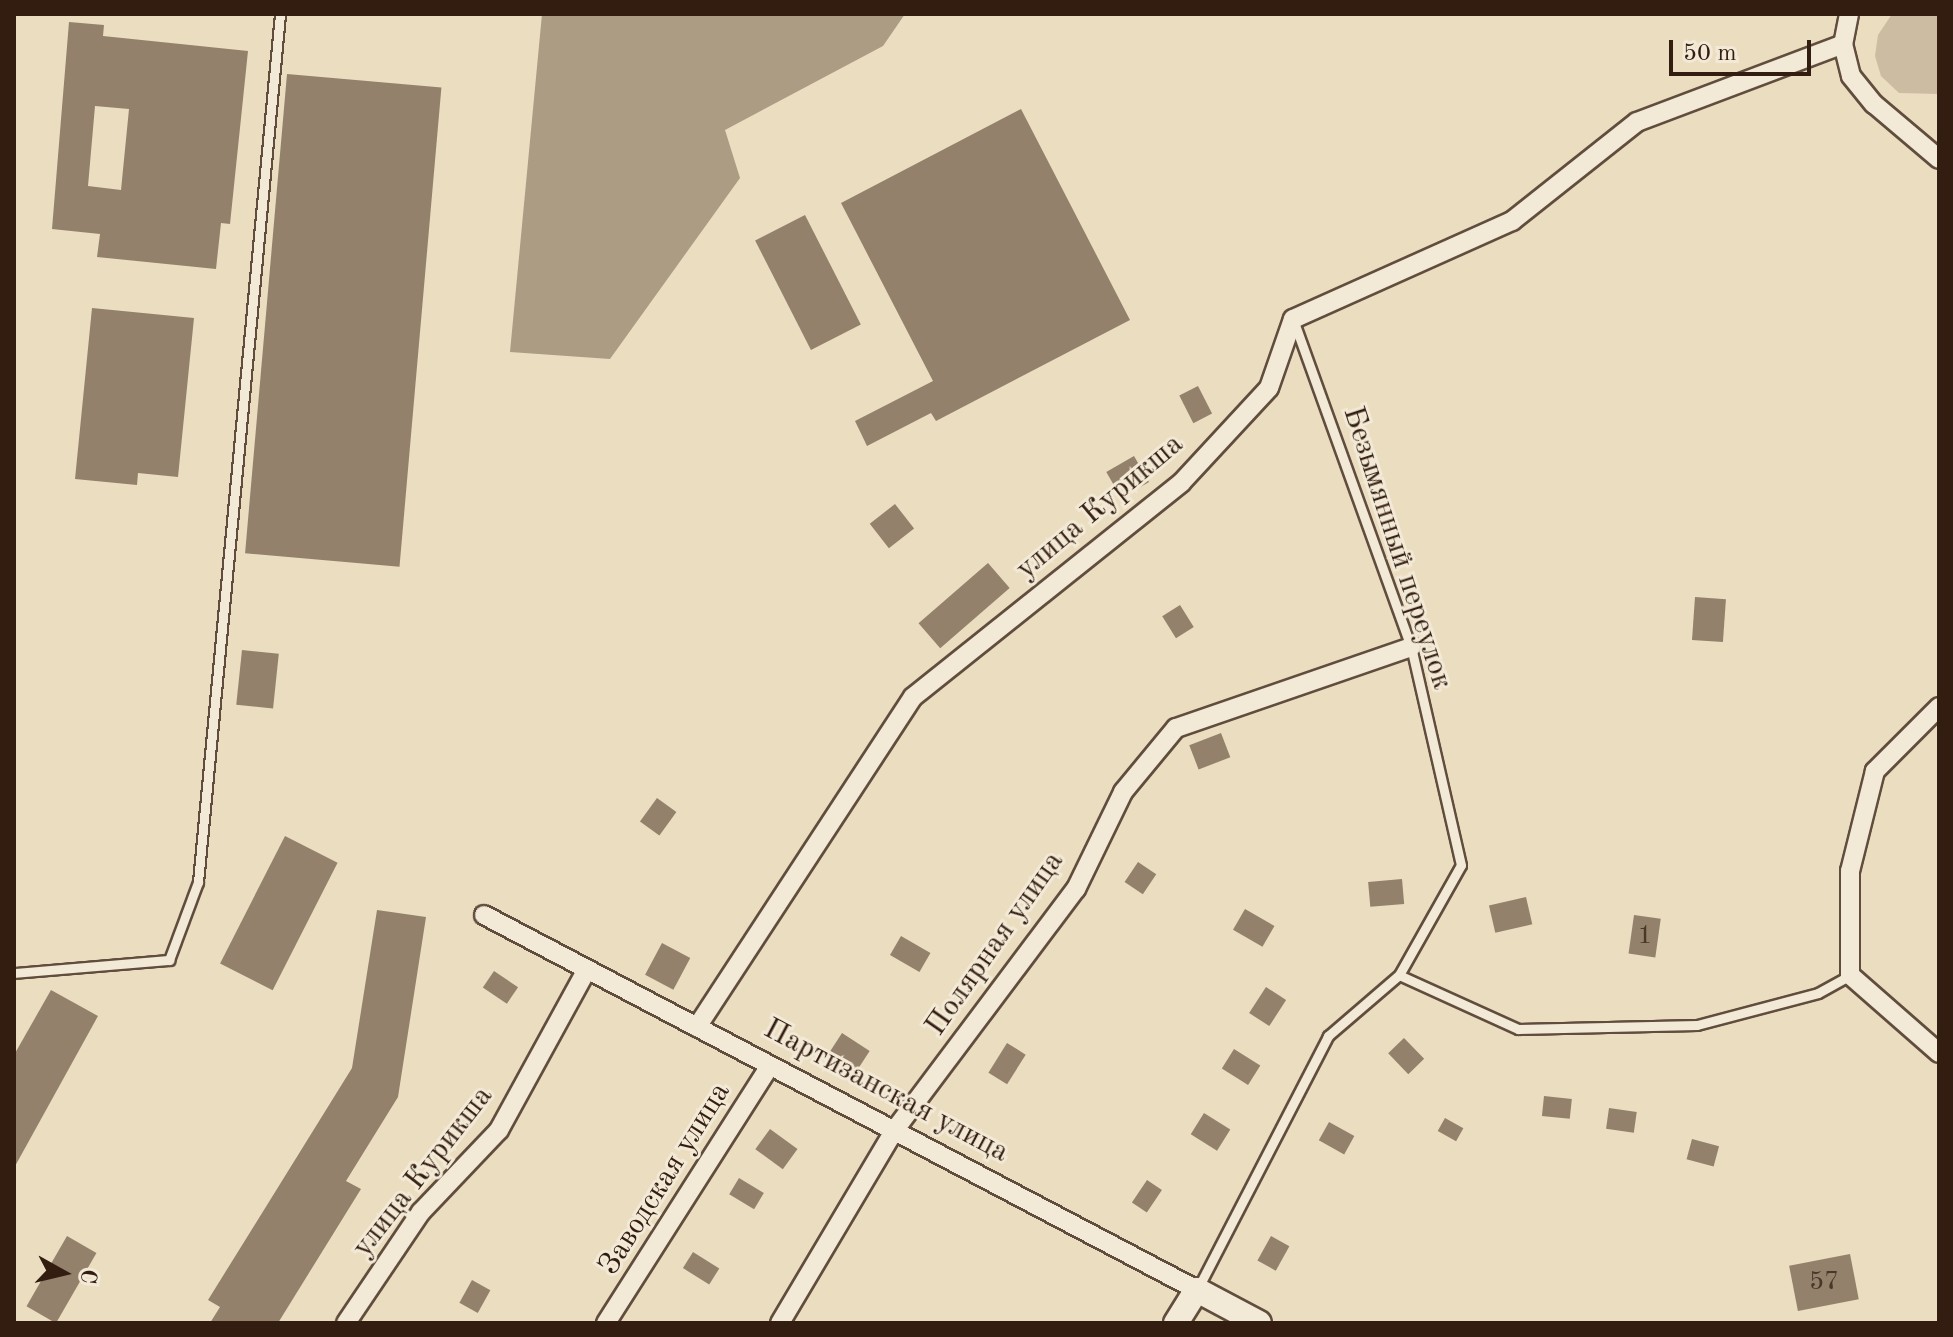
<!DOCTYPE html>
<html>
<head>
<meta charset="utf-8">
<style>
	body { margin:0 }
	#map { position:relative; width:1953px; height:1337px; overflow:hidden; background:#ebddc0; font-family:"Old Standard TT",serif }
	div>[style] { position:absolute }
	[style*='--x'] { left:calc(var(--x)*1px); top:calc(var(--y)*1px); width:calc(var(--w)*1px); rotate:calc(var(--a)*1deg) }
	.green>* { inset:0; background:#ccbca2 }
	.water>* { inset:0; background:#ac9c84 }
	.building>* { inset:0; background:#93816c; transform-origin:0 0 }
	.roads { filter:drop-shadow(2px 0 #614d3d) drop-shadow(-2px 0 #614d3d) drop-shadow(0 2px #614d3d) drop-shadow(0 -2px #614d3d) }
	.service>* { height:9px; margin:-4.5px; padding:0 4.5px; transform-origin:4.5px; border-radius:4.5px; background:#f2e9d6 }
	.minor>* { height:18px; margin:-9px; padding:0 9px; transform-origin:9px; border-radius:9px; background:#f2e9d6 }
	.tertiary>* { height:24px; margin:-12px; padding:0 12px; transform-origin:12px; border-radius:12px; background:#f2e9d6 }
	span { translate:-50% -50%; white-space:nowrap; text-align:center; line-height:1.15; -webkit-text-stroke:6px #f2e9d6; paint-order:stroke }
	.number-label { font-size:26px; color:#4b3628 }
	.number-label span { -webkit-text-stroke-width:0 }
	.street-label { font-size:30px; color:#331d11 }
	.frame { position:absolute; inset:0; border:16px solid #331d11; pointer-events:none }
	.north { position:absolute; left:24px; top:1233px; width:80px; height:80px; -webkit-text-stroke:6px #f2e9d6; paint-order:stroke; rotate:98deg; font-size:22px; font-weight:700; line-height:32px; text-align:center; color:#331d11 }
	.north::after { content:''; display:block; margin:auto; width:28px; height:36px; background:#331d11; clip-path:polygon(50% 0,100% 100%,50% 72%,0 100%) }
	.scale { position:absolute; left:1669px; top:40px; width:142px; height:36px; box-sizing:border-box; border:4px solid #331d11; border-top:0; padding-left:10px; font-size:24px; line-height:28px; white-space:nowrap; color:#331d11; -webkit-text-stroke:6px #f2e9d6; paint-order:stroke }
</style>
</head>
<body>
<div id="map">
	<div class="green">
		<i style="clip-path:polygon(1892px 14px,1939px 14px,1939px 94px,1899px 93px,1881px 76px,1875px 56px,1878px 35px)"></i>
	</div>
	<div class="water">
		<i style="clip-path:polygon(542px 14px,905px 14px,883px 46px,725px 130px,740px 178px,610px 359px,510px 352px)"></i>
	</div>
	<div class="building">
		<i style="clip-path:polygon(evenodd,69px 22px,104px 25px,103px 36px,248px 51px,230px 224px,221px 223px,216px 269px,97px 257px,100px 234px,52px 229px,69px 22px,95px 106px,129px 109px,121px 190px,88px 186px,95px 106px)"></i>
		<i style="left:287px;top:74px;width:155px;height:481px;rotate:5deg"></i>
		<i style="clip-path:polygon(1021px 109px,1130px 320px,936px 421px,931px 413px,867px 446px,855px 421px,933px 381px,841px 203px)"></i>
		<i style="left:805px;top:215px;width:123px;height:56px;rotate:63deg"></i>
		<i style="clip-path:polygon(92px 308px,194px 318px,178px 477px,138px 473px,137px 485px,75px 479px)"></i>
		<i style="left:1198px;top:386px;width:31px;height:21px;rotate:63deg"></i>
		<i style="left:1134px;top:456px;width:30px;height:32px;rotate:60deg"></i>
		<i style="left:895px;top:504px;width:31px;height:32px;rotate:52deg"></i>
		<i style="left:988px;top:563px;width:33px;height:92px;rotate:49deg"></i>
		<i style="left:1695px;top:597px;width:31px;height:43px;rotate:4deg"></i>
		<i style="left:1180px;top:605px;width:26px;height:21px;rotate:58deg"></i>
		<i style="left:242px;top:650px;width:37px;height:55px;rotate:6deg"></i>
		<i style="left:1221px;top:733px;width:26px;height:34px;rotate:69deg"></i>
		<i style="left:657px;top:798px;width:24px;height:29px;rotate:36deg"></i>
		<i style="left:285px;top:836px;width:59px;height:143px;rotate:27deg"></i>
		<i style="left:1138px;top:862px;width:22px;height:24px;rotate:34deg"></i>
		<i style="left:1402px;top:879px;width:25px;height:34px;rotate:85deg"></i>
		<i style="left:1526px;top:897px;width:28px;height:38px;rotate:77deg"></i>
		<i style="left:1245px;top:909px;width:34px;height:24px;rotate:30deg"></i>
		<i style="clip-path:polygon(377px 910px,426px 917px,398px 1097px,346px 1181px,361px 1189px,278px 1323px,210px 1323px,220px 1307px,208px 1300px,352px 1068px)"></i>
		<i style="left:1634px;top:915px;width:27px;height:39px;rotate:8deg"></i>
		<i style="left:901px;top:936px;width:34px;height:22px;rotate:30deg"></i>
		<i style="left:662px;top:943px;width:32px;height:36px;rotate:28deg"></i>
		<i style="left:494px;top:971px;width:29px;height:20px;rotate:34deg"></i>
		<i style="left:1266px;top:987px;width:24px;height:31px;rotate:33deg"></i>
		<i style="clip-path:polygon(51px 990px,98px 1016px,14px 1168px,14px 1055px)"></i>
		<i style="left:842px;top:1033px;width:33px;height:27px;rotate:33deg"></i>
		<i style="left:1404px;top:1038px;width:29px;height:22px;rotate:46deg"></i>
		<i style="left:1007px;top:1043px;width:22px;height:35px;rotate:32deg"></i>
		<i style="left:1234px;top:1049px;width:31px;height:23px;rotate:32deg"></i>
		<i style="left:1544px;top:1096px;width:28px;height:20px;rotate:6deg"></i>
		<i style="left:1609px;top:1108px;width:28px;height:21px;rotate:8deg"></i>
		<i style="left:1204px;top:1113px;width:31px;height:25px;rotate:32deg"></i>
		<i style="left:1445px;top:1118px;width:21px;height:15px;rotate:29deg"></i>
		<i style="left:1329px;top:1122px;width:29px;height:21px;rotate:29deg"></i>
		<i style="left:770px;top:1129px;width:34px;height:25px;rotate:36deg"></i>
		<i style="left:1692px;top:1139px;width:28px;height:21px;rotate:15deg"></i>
		<i style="left:739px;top:1178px;width:29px;height:19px;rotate:31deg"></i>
		<i style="left:1147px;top:1180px;width:18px;height:27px;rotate:34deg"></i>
		<i style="left:67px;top:1236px;width:34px;height:81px;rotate:30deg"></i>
		<i style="left:1271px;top:1236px;width:21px;height:28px;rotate:29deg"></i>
		<i style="left:693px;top:1252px;width:31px;height:19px;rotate:32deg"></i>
		<i style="left:1850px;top:1254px;width:46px;height:62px;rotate:79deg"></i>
		<i style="left:472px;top:1280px;width:21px;height:26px;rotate:29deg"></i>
	</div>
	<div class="roads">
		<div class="service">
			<i style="--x:14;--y:973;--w:156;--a:-4.8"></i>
			<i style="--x:169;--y:960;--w:83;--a:-69.6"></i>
			<i style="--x:198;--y:882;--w:872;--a:-84.6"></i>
			<i style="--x:1399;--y:975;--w:131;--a:24.4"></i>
			<i style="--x:1518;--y:1029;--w:179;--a:-1.3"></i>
			<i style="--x:1697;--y:1025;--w:125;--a:-14.8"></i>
			<i style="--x:1818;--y:993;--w:37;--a:-29"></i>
			<i style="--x:1197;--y:1290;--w:286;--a:-62.7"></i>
			<i style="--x:1328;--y:1036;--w:94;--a:-40.7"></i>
			<i style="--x:1399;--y:975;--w:126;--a:-60.6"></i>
			<i style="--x:1461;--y:865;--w:224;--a:-102.9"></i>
			<i style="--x:1411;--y:647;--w:343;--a:-109.8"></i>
		</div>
		<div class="minor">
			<i style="--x:1849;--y:14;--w:31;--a:101"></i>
			<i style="--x:1843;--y:44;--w:33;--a:76"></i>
			<i style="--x:1851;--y:76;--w:36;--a:51"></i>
			<i style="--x:1874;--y:104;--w:85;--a:40.2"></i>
			<i style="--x:1939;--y:707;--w:91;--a:135"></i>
			<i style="--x:1875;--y:771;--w:103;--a:104"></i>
			<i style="--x:1850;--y:871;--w:104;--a:90"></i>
			<i style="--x:1850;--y:975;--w:118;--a:41.2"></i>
			<i style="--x:484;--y:915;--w:806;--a:27.74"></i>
			<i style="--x:697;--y:1027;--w:394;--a:-56.8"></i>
			<i style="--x:913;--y:697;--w:343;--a:-38.6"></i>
			<i style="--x:1181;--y:483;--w:129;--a:-47.2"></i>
			<i style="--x:1269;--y:388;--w:73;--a:-70.8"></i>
			<i style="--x:1293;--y:319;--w:240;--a:-24.1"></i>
			<i style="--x:1512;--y:221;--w:159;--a:-38.4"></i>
			<i style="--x:1637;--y:122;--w:220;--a:-20.7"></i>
			<i style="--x:346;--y:1323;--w:134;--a:-56"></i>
			<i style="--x:421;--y:1212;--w:113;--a:-46.4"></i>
			<i style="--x:499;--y:1130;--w:183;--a:-61.3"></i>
			<i style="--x:606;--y:1323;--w:305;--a:-57.5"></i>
			<i style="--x:780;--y:1323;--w:223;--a:-59.3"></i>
			<i style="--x:894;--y:1131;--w:303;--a:-53.1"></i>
			<i style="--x:1076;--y:889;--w:108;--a:-64.1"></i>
			<i style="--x:1123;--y:792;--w:83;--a:-50.4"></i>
			<i style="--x:1176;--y:728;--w:249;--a:-19"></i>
		</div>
		<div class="tertiary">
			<i style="--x:1176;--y:1323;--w:39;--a:-58"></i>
			<i style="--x:1197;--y:1290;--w:70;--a:28"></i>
		</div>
	</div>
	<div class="number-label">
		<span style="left:1645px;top:937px">1</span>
		<span style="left:1824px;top:1283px">57</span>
	</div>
	<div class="street-label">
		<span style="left:1100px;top:507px;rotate:-40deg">улица Курикша</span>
		<span style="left:1397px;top:548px;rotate:72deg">Безымянный переулок</span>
		<span style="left:995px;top:944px;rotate:-55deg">Полярная улица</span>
		<span style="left:886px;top:1091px;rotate:28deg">Партизанская улица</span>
		<span style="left:423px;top:1172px;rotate:-52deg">улица Курикша</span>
		<span style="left:665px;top:1179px;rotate:-58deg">Заводская улица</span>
	</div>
	<div class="frame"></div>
	<div class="north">С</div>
	<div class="scale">50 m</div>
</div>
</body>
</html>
